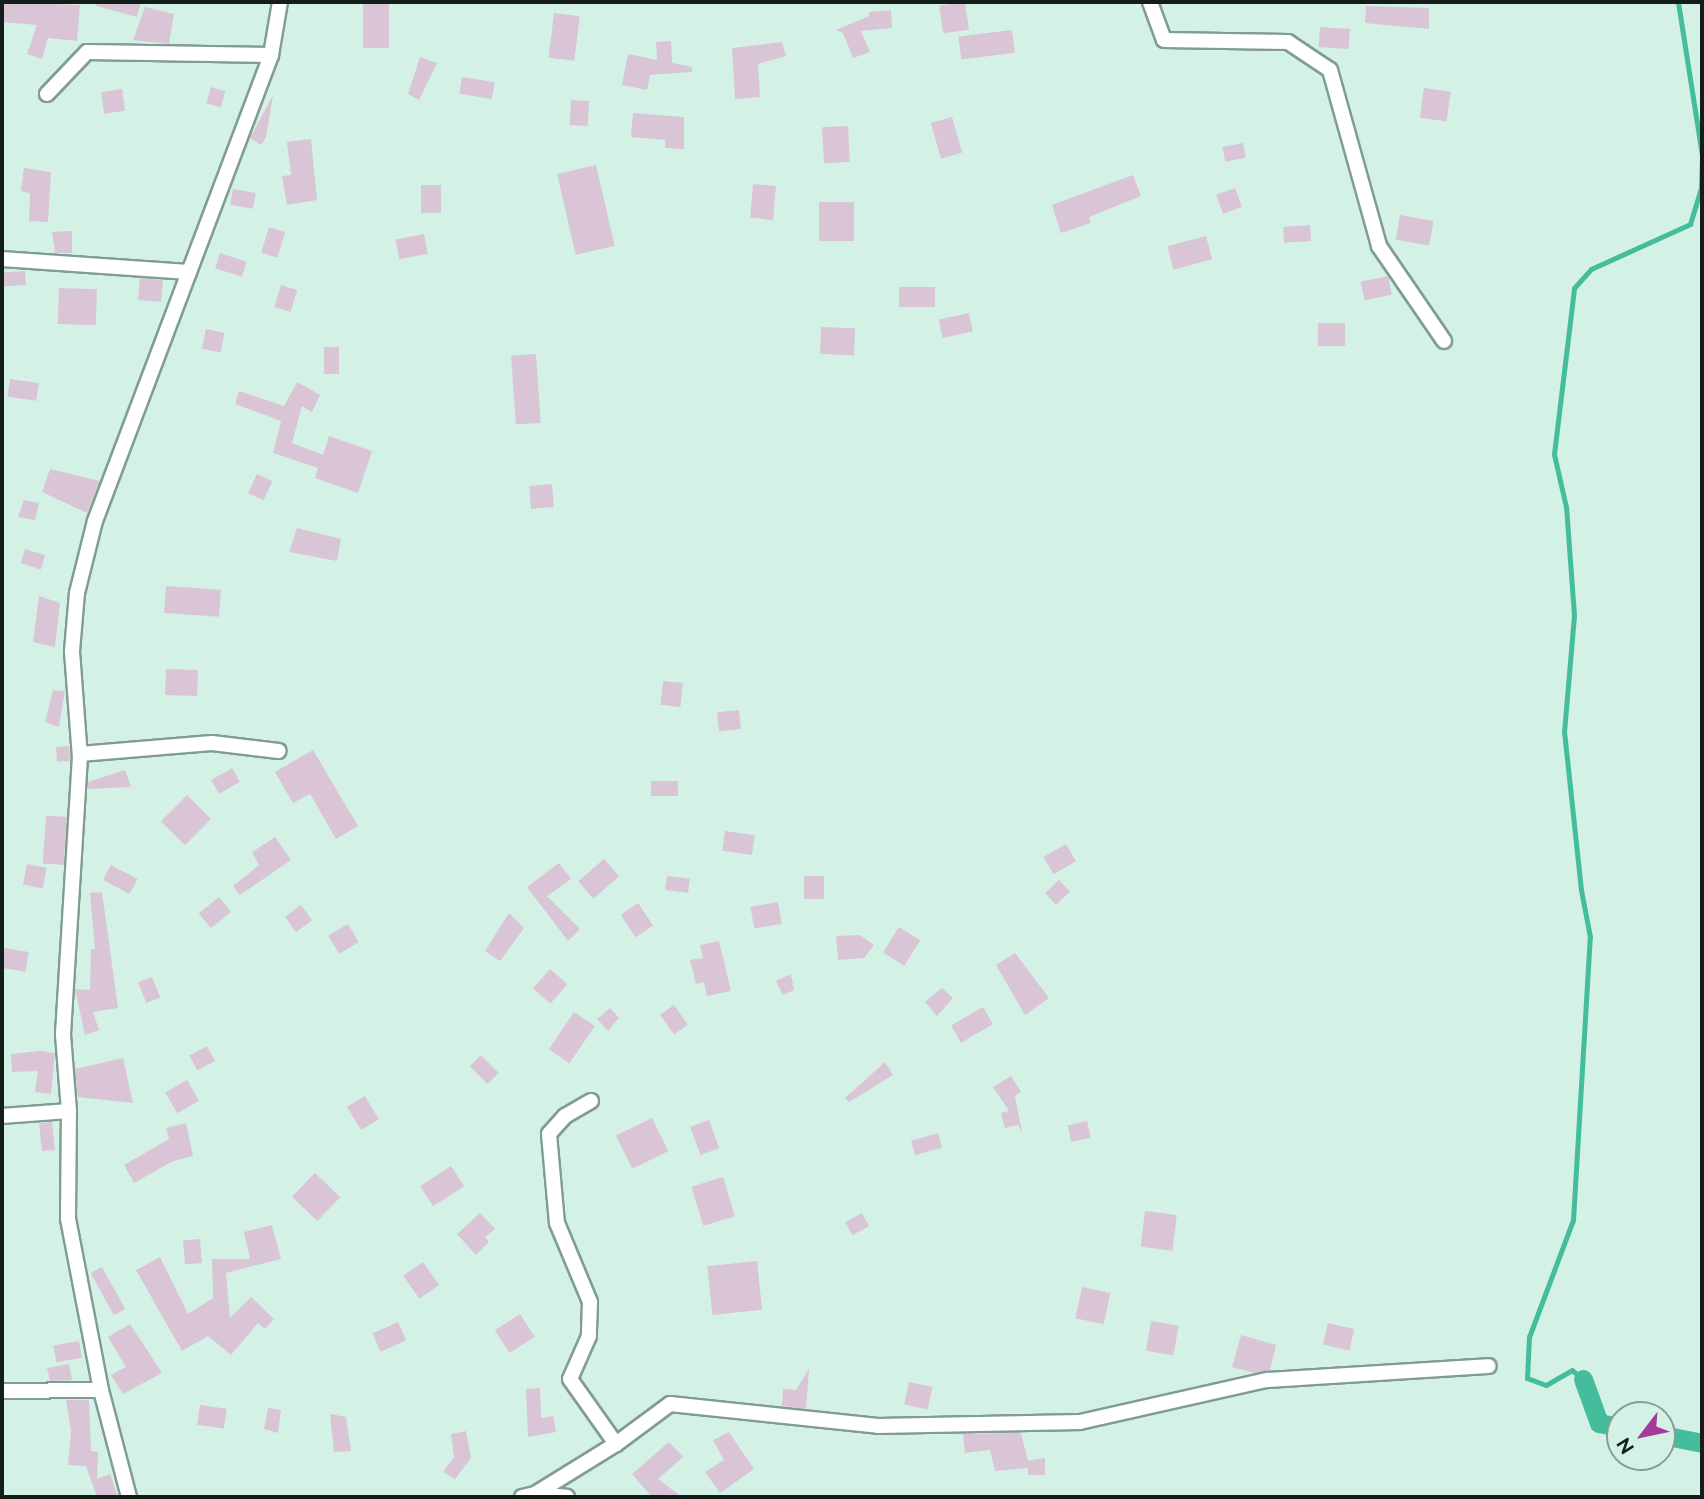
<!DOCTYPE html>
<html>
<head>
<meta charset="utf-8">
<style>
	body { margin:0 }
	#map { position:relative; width:1704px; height:1499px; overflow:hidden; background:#d4f1e6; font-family:Raleway,sans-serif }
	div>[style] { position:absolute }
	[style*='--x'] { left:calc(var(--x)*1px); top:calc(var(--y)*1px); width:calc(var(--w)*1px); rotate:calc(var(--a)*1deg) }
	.stream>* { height:5px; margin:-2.5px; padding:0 2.5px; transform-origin:2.5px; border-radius:2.5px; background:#45bc9c }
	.canal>* { height:19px; margin:-9.5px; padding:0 9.5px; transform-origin:9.5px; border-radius:9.5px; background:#45bc9c }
	.building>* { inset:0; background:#d9c5d6; transform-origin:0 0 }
	.roads { filter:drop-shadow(2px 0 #819c92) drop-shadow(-2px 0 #819c92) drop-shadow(0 2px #819c92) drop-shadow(0 -2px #819c92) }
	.minor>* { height:14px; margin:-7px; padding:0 7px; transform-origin:7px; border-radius:7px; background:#fff }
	span { translate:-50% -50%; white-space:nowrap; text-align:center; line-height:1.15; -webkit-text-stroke:6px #d4f1e6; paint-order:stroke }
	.frame { position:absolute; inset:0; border:4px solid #131e1a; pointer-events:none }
	.north { position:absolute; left:1606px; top:1401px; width:70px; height:70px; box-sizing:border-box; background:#d4f1e6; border:2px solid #879d94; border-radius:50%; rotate:238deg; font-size:19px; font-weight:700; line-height:28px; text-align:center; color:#131e1a }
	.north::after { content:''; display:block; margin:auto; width:24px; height:32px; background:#a33a9c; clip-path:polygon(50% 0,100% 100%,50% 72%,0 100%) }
</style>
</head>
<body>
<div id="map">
	<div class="stream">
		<i style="--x:1678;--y:2;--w:156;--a:81.1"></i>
		<i style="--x:1583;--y:1379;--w:14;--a:-141"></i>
		<i style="--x:1572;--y:1370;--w:30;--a:150"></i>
		<i style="--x:1546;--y:1385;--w:20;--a:-160"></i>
		<i style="--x:1527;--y:1378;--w:41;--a:-87.2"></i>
		<i style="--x:1529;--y:1337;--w:125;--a:-69.4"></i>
		<i style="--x:1573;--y:1220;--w:284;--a:-86.6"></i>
		<i style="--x:1590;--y:937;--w:48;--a:-100.8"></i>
		<i style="--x:1581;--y:890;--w:159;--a:-96.1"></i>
		<i style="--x:1564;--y:732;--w:117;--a:-85.1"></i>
		<i style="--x:1574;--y:615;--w:108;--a:-94.2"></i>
		<i style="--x:1566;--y:507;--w:54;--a:-102.8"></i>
		<i style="--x:1554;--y:454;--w:167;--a:-83.1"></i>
		<i style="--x:1574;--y:288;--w:25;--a:-48"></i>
		<i style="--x:1591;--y:269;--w:109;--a:-24.4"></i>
		<i style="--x:1690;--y:224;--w:39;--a:-73"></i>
		<i style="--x:1701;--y:187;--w:28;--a:-88"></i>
	</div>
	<div class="canal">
		<i style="--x:1583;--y:1379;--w:47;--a:70"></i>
		<i style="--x:1599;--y:1423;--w:21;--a:11"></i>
		<i style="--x:1662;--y:1435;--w:41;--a:11.3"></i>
	</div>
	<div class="building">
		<i style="clip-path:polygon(2px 2px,80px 5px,77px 41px,48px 38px,42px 59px,27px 54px,37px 25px,2px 22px)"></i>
		<i style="clip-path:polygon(97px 2px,141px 2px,137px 17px,96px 6px)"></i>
		<i style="left:363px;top:2px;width:26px;height:46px"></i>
		<i style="left:965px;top:2px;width:28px;height:26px;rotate:82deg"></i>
		<i style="clip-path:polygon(1366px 6px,1429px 8px,1429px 29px,1365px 23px)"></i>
		<i style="clip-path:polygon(145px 7px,174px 14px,169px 44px,133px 40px)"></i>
		<i style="clip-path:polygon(891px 10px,892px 28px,861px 31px,870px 52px,853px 58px,843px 33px,836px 30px,869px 16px,869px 12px)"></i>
		<i style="left:554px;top:13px;width:26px;height:45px;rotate:7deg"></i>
		<i style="left:1320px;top:27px;width:30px;height:20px;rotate:4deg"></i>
		<i style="left:1012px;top:30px;width:23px;height:54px;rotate:83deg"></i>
		<i style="clip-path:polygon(671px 41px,672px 63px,692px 67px,692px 72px,650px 75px,647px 90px,622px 85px,628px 54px,657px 60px,656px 42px)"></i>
		<i style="clip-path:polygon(782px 42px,786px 56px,758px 64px,760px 97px,735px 99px,732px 48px)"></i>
		<i style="clip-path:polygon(420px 57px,437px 63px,419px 100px,408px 94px)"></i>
		<i style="left:462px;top:77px;width:33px;height:17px;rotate:9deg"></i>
		<i style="left:211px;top:87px;width:15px;height:17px;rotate:16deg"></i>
		<i style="left:1424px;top:88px;width:27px;height:30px;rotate:8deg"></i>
		<i style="left:122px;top:89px;width:22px;height:21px;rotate:82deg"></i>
		<i style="clip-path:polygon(273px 95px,266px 137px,261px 145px,250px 138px)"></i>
		<i style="left:571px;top:100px;width:18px;height:25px;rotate:3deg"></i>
		<i style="clip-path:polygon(633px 113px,684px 117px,684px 149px,665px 148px,665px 140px,631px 137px)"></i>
		<i style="left:952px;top:117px;width:37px;height:22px;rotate:74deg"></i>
		<i style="left:848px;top:126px;width:36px;height:26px;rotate:87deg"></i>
		<i style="clip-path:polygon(311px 139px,317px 200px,287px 205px,282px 176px,291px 175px,287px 142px)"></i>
		<i style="left:1243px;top:143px;width:15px;height:21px;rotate:79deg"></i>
		<i style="left:596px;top:165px;width:83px;height:40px;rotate:77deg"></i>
		<i style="clip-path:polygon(24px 168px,51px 172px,48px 222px,29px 221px,30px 193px,21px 191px)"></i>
		<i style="clip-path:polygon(1133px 175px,1141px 196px,1089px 217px,1091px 223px,1061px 233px,1052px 205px)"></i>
		<i style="left:753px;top:184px;width:23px;height:34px;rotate:5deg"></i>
		<i style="left:421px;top:185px;width:20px;height:28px"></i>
		<i style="left:1235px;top:188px;width:20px;height:20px;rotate:70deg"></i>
		<i style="left:233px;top:189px;width:23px;height:16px;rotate:10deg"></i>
		<i style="left:819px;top:202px;width:35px;height:39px"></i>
		<i style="left:1400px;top:215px;width:34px;height:25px;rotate:10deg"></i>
		<i style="left:1310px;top:225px;width:16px;height:27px;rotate:86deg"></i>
		<i style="left:269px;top:227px;width:17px;height:27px;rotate:17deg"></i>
		<i style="clip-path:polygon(72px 231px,72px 253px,55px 253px,52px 232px)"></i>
		<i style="left:424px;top:234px;width:20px;height:29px;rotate:79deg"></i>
		<i style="left:1206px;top:236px;width:24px;height:40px;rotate:75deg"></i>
		<i style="left:220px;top:253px;width:28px;height:16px;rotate:18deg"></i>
		<i style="left:25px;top:271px;width:14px;height:23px;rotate:86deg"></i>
		<i style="left:1388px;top:276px;width:19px;height:28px;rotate:78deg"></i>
		<i style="left:140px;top:278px;width:23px;height:22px;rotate:5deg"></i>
		<i style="left:281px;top:285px;width:17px;height:23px;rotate:17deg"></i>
		<i style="left:935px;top:287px;width:20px;height:36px;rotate:90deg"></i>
		<i style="left:59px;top:288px;width:38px;height:36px;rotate:2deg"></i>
		<i style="left:969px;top:313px;width:19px;height:31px;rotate:78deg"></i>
		<i style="left:1318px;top:323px;width:27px;height:23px"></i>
		<i style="left:821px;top:327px;width:34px;height:27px;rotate:2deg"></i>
		<i style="left:206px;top:329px;width:19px;height:20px;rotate:12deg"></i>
		<i style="left:324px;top:347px;width:15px;height:27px"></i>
		<i style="left:536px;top:354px;width:69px;height:25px;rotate:86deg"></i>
		<i style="left:10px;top:379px;width:29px;height:18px;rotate:8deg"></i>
		<i style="clip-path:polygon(297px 382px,320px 395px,312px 412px,302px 406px,292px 443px,323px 455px,329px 436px,372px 451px,358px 493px,315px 478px,318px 468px,273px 453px,281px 421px,235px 404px,239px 391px,284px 406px)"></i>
		<i style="clip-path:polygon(50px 469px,100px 481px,87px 513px,42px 492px)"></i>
		<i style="left:257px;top:474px;width:17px;height:21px;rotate:25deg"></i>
		<i style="left:552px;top:484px;width:23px;height:23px;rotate:85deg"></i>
		<i style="clip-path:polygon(24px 500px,39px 503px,35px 520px,18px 517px)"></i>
		<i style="clip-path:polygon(297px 528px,341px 539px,337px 561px,289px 552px)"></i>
		<i style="left:25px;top:549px;width:21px;height:15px;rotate:17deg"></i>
		<i style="left:166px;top:586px;width:55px;height:27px;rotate:4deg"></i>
		<i style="clip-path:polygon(39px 596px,60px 603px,55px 647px,33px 642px)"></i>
		<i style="left:166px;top:669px;width:32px;height:26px;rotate:2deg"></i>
		<i style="left:663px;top:681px;width:20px;height:24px;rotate:6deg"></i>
		<i style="clip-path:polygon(53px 690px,65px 691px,59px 727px,45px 722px)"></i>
		<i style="left:739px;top:710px;width:19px;height:22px;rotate:84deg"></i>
		<i style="left:69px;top:746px;width:15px;height:13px;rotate:86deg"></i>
		<i style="clip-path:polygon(313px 750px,358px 826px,336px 839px,310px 794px,293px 803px,275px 772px)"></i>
		<i style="left:232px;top:768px;width:16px;height:24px;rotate:60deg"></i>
		<i style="clip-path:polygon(125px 770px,131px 787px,88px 789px,88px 782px)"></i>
		<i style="left:651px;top:781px;width:27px;height:15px"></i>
		<i style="left:187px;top:795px;width:34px;height:37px;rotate:45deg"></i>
		<i style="left:67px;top:817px;width:48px;height:21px;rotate:94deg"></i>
		<i style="left:725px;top:831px;width:30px;height:20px;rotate:8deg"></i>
		<i style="clip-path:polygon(275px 837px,291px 860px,240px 895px,233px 886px,259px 865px,252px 852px)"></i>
		<i style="left:1066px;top:844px;width:20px;height:26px;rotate:60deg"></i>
		<i style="left:604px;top:859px;width:23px;height:34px;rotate:49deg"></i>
		<i style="clip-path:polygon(559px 863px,571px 879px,547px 896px,580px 929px,568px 941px,527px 887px)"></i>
		<i style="left:27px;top:864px;width:20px;height:21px;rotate:11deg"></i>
		<i style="left:111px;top:865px;width:30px;height:17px;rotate:28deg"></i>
		<i style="left:667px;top:876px;width:23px;height:14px;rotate:7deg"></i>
		<i style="left:804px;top:876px;width:20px;height:23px"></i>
		<i style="left:1059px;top:880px;width:16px;height:19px;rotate:47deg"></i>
		<i style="clip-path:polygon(102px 892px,118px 1008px,93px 1012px,99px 1030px,85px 1035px,75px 989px,90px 990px,91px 949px,95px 949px,90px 893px)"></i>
		<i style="left:219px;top:897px;width:19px;height:26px;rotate:51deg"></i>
		<i style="left:778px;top:902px;width:22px;height:28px;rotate:80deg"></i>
		<i style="left:638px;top:903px;width:27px;height:21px;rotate:56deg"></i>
		<i style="left:301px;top:905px;width:19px;height:20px;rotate:54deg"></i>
		<i style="clip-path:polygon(509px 913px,524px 928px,500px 961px,485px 951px)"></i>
		<i style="left:348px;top:924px;width:21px;height:23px;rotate:59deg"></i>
		<i style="left:899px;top:927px;width:25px;height:30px;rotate:32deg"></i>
		<i style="clip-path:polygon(860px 935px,874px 945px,864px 958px,838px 960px,836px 936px)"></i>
		<i style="clip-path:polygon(719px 941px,731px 991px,707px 996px,704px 982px,696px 984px,690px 960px,703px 958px,700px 945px)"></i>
		<i style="left:4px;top:948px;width:25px;height:20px;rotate:9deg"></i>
		<i style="clip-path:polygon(1015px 953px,1049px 998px,1025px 1015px,996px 965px)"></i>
		<i style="left:550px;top:969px;width:23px;height:26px;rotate:41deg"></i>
		<i style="clip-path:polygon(791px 974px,794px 990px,783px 995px,776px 981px)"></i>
		<i style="left:152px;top:977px;width:22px;height:15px;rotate:68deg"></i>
		<i style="clip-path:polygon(942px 988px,953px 998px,937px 1016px,925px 1002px)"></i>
		<i style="left:674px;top:1005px;width:24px;height:17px;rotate:55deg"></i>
		<i style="left:983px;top:1007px;width:20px;height:37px;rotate:60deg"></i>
		<i style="clip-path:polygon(610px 1008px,619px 1018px,608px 1031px,597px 1019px)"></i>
		<i style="left:574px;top:1012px;width:25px;height:45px;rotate:34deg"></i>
		<i style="left:207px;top:1046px;width:17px;height:20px;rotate:62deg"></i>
		<i style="clip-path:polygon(40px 1051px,55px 1053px,51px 1094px,35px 1092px,38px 1071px,12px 1072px,11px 1054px)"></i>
		<i style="left:481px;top:1055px;width:25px;height:16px;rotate:45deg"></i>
		<i style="clip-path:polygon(123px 1058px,133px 1103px,78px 1097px,75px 1069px)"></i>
		<i style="clip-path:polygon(885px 1062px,893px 1075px,849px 1102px,845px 1098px)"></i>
		<i style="clip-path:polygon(1011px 1076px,1021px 1092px,1015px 1096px,1022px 1132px,1018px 1125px,1005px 1128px,1001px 1113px,1009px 1111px,993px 1087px)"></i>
		<i style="left:187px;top:1080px;width:24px;height:25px;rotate:60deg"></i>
		<i style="left:365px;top:1096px;width:27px;height:21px;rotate:59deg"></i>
		<i style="left:652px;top:1118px;width:37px;height:40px;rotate:64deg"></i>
		<i style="left:709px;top:1120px;width:30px;height:20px;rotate:70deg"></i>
		<i style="left:1087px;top:1121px;width:17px;height:20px;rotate:77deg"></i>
		<i style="left:52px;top:1122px;width:28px;height:13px;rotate:84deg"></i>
		<i style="clip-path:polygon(186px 1123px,193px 1156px,173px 1161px,134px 1183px,124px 1165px,169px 1139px,166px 1128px)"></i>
		<i style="left:938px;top:1133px;width:15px;height:28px;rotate:74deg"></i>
		<i style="left:451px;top:1166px;width:24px;height:37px;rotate:57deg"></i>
		<i style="left:315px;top:1173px;width:35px;height:33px;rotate:44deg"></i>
		<i style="left:723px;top:1177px;width:41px;height:33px;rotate:73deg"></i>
		<i style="left:1145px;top:1211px;width:32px;height:36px;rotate:7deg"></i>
		<i style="clip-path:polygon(480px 1213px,495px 1229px,485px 1237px,489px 1242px,476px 1255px,457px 1234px)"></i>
		<i style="left:862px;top:1213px;width:15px;height:19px;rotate:62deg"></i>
		<i style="clip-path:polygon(272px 1225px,281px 1259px,226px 1273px,230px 1318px,251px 1297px,274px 1319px,265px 1329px,258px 1323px,231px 1355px,208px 1336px,182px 1351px,136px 1270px,160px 1257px,188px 1314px,213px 1298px,212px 1259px,250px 1259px,244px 1232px)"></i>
		<i style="left:200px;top:1239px;width:24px;height:17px;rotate:85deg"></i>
		<i style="left:757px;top:1261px;width:49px;height:50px;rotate:84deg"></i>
		<i style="left:423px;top:1262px;width:28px;height:24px;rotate:55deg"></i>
		<i style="left:102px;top:1267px;width:48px;height:13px;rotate:61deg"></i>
		<i style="left:1082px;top:1287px;width:29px;height:32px;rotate:12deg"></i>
		<i style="left:520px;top:1314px;width:27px;height:30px;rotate:57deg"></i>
		<i style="left:1151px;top:1321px;width:28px;height:30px;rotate:10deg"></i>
		<i style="left:398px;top:1322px;width:20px;height:28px;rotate:66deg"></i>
		<i style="left:1328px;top:1323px;width:27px;height:22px;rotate:13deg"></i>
		<i style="clip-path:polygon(130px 1324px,162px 1373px,123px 1394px,111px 1375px,126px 1367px,108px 1337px)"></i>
		<i style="clip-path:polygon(1241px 1335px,1276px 1345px,1270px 1370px,1255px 1373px,1232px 1367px)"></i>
		<i style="left:79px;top:1341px;width:17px;height:26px;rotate:80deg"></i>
		<i style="clip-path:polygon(69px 1364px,72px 1380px,50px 1381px,47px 1368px)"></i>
		<i style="clip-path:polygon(809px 1369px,806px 1409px,782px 1406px,783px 1389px,796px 1390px)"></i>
		<i style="left:909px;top:1382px;width:24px;height:23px;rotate:12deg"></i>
		<i style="clip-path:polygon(540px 1388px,541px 1418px,553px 1416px,556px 1432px,528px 1437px,526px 1389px)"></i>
		<i style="clip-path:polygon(66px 1400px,89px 1400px,91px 1451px,98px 1452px,97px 1479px,110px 1474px,118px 1497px,97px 1497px,86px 1466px,68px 1465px,71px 1431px)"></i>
		<i style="left:200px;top:1405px;width:27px;height:20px;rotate:8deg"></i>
		<i style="clip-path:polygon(268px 1408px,281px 1410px,278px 1433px,264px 1429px)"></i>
		<i style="clip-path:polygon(330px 1414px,346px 1417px,351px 1451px,334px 1452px)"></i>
		<i style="clip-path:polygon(466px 1431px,471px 1458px,455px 1479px,443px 1472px,454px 1457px,451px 1434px)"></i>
		<i style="clip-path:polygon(729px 1432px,754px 1469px,720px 1493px,705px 1472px,724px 1460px,713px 1440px)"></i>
		<i style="clip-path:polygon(1021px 1433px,1028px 1461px,1045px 1458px,1045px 1475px,1028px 1475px,1028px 1468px,995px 1471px,990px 1450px,965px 1453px,963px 1434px)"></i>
		<i style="clip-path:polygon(669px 1442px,683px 1457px,658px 1479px,682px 1497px,652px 1497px,632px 1474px)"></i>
	</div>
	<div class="roads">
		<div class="minor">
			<i style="--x:1150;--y:2;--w:40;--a:69.8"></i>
			<i style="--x:1164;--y:40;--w:124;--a:0.9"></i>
			<i style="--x:1288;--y:42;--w:50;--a:33.7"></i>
			<i style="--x:1330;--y:70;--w:183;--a:74.4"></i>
			<i style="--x:1379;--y:246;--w:115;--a:55.6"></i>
			<i style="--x:47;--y:94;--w:58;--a:-46.4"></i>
			<i style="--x:87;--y:52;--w:184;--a:0.9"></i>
			<i style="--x:2;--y:259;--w:187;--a:4"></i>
			<i style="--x:80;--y:754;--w:132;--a:-4.8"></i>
			<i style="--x:212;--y:743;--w:67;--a:6.8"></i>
			<i style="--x:591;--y:1101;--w:30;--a:150"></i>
			<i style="--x:565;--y:1116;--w:24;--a:132"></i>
			<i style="--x:549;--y:1134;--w:89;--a:84.9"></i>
			<i style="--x:557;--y:1223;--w:86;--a:67.3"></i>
			<i style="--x:590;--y:1302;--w:34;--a:92"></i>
			<i style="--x:589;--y:1336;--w:47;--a:113.8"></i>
			<i style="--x:570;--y:1379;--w:80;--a:54.7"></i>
			<i style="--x:2;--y:1116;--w:67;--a:-4.3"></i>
			<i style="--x:2;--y:1391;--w:99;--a:-0.6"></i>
			<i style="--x:535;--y:1494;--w:32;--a:5"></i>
			<i style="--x:129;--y:1497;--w:111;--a:-104.7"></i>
			<i style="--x:101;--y:1390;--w:174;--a:-100.9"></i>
			<i style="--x:68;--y:1219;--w:108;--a:-89.5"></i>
			<i style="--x:69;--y:1111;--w:77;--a:-94.5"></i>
			<i style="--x:63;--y:1034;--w:277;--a:-86.5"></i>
			<i style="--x:80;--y:758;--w:107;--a:-94.3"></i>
			<i style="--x:72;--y:651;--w:58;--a:-85.1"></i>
			<i style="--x:77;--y:593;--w:74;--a:-76"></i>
			<i style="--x:95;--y:521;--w:498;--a:-69.3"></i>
			<i style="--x:271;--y:55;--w:54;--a:-80.4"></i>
			<i style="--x:522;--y:1497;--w:13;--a:-13"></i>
			<i style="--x:535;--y:1494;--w:95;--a:-31.7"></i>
			<i style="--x:616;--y:1444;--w:67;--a:-36.5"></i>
			<i style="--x:670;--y:1404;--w:209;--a:6"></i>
			<i style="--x:878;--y:1426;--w:202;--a:-1.1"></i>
			<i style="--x:1080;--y:1422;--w:192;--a:-12.7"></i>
			<i style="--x:1267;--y:1380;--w:222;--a:-3.6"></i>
		</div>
	</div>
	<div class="frame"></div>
	<div class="north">N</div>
</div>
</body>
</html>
